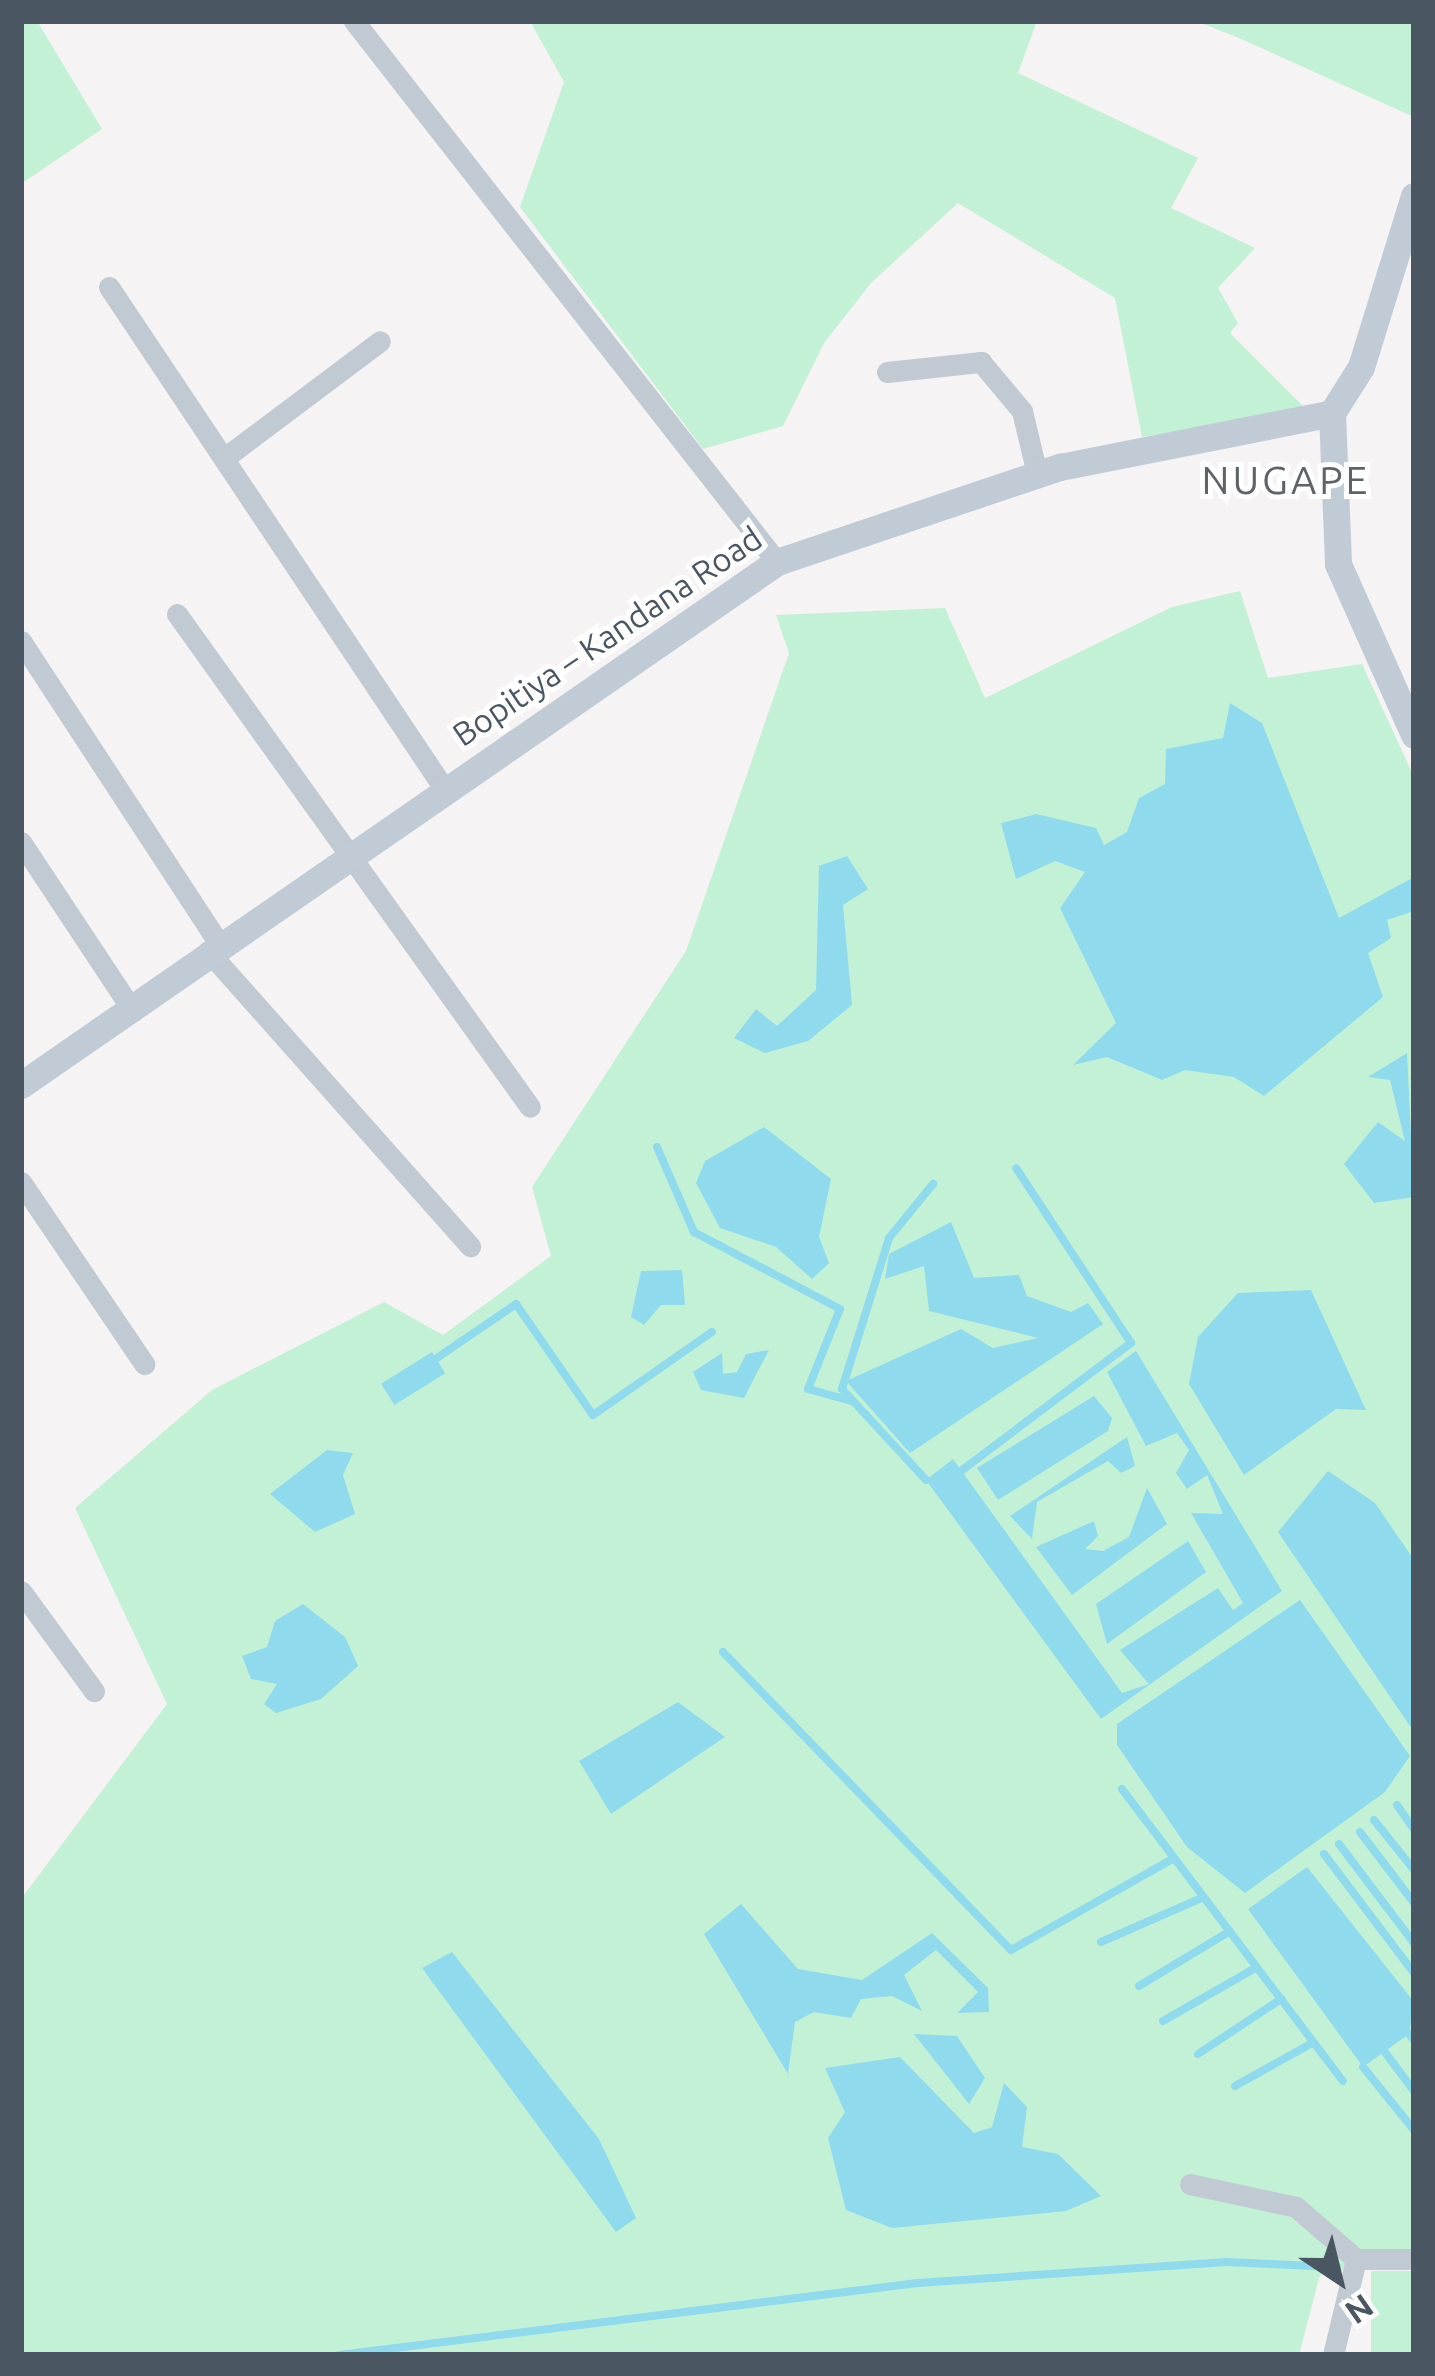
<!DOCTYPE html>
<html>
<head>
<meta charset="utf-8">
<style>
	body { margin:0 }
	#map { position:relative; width:1435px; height:2376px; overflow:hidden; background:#f5f3f3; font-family:Ubuntu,sans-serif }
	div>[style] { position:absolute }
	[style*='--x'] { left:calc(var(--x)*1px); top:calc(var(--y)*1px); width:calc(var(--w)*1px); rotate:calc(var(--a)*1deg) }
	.green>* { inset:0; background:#c3f1d5; transform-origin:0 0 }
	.water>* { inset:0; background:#90daee; transform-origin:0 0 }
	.stream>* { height:8px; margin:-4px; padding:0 4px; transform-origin:4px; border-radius:4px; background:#90daee }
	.street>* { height:21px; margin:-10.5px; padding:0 10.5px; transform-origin:10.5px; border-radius:10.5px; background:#c1cad2 }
	.secondary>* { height:27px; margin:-13.5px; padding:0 13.5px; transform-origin:13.5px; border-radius:13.5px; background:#c1cbd6 }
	span { translate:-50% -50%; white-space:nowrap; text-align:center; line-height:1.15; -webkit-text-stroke:10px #fff; paint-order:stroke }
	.street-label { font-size:33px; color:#4a5661 }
	.quarter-label { font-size:39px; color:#5f6368; letter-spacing:3px }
	.frame { position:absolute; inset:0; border:24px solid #4a5661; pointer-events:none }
	.north { position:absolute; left:1279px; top:2220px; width:120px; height:120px; -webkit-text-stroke:9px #fff; paint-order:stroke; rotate:145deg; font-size:33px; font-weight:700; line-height:48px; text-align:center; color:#4a5661 }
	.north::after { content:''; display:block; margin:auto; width:42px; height:54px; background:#4a5661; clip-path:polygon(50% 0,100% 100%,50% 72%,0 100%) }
</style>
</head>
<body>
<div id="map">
	<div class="green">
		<i style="clip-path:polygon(21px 21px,37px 21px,102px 129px,21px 184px)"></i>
		<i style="clip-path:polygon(530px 21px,1037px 21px,1018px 73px,1198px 158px,1171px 208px,1255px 248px,1218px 288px,1238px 323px,1230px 333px,1307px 410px,1142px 437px,1115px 298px,958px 203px,871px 283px,824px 343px,783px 426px,703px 449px,520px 207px,564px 82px)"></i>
		<i style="clip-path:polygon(1196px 21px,1414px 21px,1414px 117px,1239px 38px)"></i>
		<i style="clip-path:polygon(1240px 591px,1268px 678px,1362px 664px,1414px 777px,1414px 2254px,1320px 2275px,1299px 2355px,21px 2355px,21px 1899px,167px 1704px,75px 1508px,212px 1390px,384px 1302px,443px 1335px,551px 1256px,532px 1187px,686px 951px,789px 653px,776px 615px,945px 608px,985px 698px,1172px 607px)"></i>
		<i style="left:1371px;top:2271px;width:43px;height:84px"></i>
	</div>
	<div class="water">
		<i style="clip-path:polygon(1230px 703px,1262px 723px,1339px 918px,1414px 877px,1414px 911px,1387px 920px,1391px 938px,1368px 953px,1383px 997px,1264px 1096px,1234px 1077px,1185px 1070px,1162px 1080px,1107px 1057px,1073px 1065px,1116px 1023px,1060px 908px,1085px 872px,1055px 861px,1016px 879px,1001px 823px,1036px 814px,1096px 828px,1104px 845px,1127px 832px,1139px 798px,1165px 784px,1166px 749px,1223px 738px)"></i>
		<i style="clip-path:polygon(847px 856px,868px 889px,843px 905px,852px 1005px,808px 1041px,765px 1053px,734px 1038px,756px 1009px,777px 1026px,816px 990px,819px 866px)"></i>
		<i style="clip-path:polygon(1407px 1053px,1414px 1197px,1374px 1203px,1344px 1164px,1378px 1122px,1405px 1141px,1390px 1080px,1368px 1077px)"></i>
		<i style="clip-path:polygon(764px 1127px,831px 1179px,819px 1237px,829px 1263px,812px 1279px,776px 1247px,720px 1228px,696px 1183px,705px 1161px)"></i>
		<i style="clip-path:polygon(951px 1222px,974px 1278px,1019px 1275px,1027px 1296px,1071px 1312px,1088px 1303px,1103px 1324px,910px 1453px,846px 1381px,961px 1329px,993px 1348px,1038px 1338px,929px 1311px,924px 1266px,885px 1279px,889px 1254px)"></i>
		<i style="clip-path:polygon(682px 1270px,685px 1305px,661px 1305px,644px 1325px,631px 1317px,641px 1271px)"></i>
		<i style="clip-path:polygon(1311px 1290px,1366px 1410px,1336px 1409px,1244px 1475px,1189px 1384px,1198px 1337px,1238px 1293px)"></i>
		<i style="clip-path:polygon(769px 1350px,744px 1398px,701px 1390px,693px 1372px,722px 1353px,723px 1374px,737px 1372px,746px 1354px)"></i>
		<i style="clip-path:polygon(1136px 1351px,1282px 1591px,1101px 1719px,926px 1480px,953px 1459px,1122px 1693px,1149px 1684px,1120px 1650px,1218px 1588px,1233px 1610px,1243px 1603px,1191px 1513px,1223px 1514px,1207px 1475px,1187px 1489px,1176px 1473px,1189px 1450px,1177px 1433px,1146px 1446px,1107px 1372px)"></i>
		<i style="left:432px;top:1352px;width:25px;height:60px;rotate:58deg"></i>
		<i style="clip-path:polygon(1094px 1396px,1112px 1418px,1108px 1431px,998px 1500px,977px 1468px)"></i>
		<i style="clip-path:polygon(1127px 1437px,1135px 1466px,1121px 1473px,1108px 1461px,1037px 1502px,1032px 1539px,1010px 1516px)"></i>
		<i style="clip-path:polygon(327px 1450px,353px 1453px,343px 1475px,355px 1514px,315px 1532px,270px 1494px)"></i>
		<i style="clip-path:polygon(1328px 1471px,1375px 1503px,1414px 1560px,1414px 1732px,1278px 1532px)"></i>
		<i style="clip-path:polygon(1147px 1488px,1167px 1524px,1072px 1595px,1036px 1547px,1094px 1521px,1098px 1536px,1085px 1549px,1103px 1551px,1129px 1537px)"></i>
		<i style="clip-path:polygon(1188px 1541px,1206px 1572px,1107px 1644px,1096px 1604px)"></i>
		<i style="clip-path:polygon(1300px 1600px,1410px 1756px,1385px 1792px,1245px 1893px,1187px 1847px,1117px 1745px,1117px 1724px)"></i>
		<i style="clip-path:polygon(303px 1604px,345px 1637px,358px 1666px,321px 1699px,276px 1713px,264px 1704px,277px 1684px,251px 1679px,242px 1656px,267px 1647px,275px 1621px)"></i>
		<i style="clip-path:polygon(678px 1702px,725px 1737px,611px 1814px,579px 1761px)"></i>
		<i style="clip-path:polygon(1307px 1867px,1414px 2002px,1409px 2034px,1363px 2067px,1248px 1909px)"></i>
		<i style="clip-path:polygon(741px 1904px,798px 1969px,862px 1980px,932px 1933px,988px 1988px,989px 2012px,957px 2013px,978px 1992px,936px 1950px,904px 1975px,922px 2011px,892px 1996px,861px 1999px,851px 2018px,814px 2012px,795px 2022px,788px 2074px,704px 1934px)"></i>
		<i style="clip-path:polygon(452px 1952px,599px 2139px,636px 2218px,616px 2232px,422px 1968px)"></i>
		<i style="clip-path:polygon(914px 2034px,957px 2036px,985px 2078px,969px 2104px)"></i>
		<i style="clip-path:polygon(900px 2057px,974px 2133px,992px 2127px,1004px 2083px,1027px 2107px,1022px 2147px,1058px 2154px,1101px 2196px,1066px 2211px,892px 2228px,846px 2210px,828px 2138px,845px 2112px,825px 2068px)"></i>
	</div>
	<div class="stream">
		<i style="--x:657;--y:1147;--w:93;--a:66.5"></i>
		<i style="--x:694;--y:1232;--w:165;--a:27.8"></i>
		<i style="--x:840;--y:1309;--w:86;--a:111.8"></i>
		<i style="--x:808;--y:1389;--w:46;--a:15.3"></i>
		<i style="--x:431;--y:1362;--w:103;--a:-34.3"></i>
		<i style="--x:516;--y:1304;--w:135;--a:55.3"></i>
		<i style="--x:593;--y:1415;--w:145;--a:-34.9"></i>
		<i style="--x:961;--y:1471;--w:213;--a:-37"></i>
		<i style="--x:1131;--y:1343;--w:209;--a:-123.3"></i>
		<i style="--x:926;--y:1480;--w:124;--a:-132.7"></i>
		<i style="--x:842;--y:1389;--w:158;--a:-72.7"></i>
		<i style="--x:889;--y:1238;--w:70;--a:-50.8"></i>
		<i style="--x:723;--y:1652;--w:414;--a:46"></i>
		<i style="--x:1011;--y:1950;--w:187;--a:-29.4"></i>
		<i style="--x:1122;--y:1789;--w:366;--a:52.9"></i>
		<i style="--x:1397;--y:1805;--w:29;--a:55"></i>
		<i style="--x:1374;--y:1820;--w:64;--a:51.3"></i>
		<i style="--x:1360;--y:1832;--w:89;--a:52.7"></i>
		<i style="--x:1339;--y:1844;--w:124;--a:52.9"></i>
		<i style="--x:1324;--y:1854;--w:149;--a:52.9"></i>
		<i style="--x:1101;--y:1942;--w:112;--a:-23.6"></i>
		<i style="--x:1139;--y:1986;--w:106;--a:-31.1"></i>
		<i style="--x:1163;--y:2021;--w:108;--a:-29.9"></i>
		<i style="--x:1409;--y:2034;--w:8;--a:50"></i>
		<i style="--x:1384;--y:2051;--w:50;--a:53.1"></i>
		<i style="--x:1198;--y:2054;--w:100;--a:-33.5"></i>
		<i style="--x:1363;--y:2067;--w:81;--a:51"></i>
		<i style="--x:1235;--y:2086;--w:90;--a:-29.1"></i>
		<i style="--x:339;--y:2355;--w:583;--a:-7.09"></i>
		<i style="--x:918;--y:2283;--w:309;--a:-3.9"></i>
		<i style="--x:1226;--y:2262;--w:111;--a:2.6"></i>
	</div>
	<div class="street">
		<i style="--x:354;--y:21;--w:687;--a:51.98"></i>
		<i style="--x:109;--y:287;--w:601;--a:56.26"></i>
		<i style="--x:887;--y:372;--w:95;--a:-6.1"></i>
		<i style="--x:981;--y:362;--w:64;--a:50.1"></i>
		<i style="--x:1022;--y:411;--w:65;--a:76.6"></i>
		<i style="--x:227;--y:456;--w:191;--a:-36.9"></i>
		<i style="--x:177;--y:614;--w:606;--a:54.4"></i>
		<i style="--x:21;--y:641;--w:363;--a:56.8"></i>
		<i style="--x:21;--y:842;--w:203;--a:56.5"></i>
		<i style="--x:208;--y:951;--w:395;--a:48.4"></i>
		<i style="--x:21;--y:1182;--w:220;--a:55.9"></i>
		<i style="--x:21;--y:1591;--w:124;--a:53.9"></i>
		<i style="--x:1190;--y:2184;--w:108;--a:12.2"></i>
		<i style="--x:1296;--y:2207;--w:79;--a:40.9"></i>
		<i style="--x:1356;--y:2259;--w:58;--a:0"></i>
		<i style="--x:1333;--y:2355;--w:99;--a:-76.5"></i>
	</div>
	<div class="secondary">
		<i style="--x:1332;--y:413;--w:151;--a:87.7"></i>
		<i style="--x:1338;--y:564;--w:187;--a:66"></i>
		<i style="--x:1332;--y:413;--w:54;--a:-57.8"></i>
		<i style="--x:1361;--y:367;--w:179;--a:-72.8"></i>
		<i style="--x:21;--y:1085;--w:919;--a:-34.68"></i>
		<i style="--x:777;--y:562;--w:299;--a:-18.6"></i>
		<i style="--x:1060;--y:467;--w:277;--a:-11.2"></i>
	</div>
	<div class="street-label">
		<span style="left:607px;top:636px;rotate:-34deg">Bopitiya – Kandana Road</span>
	</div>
	<div class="quarter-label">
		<span style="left:1286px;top:480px">NUGAPE</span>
	</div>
	<div class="frame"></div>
	<div class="north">N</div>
</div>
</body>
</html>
